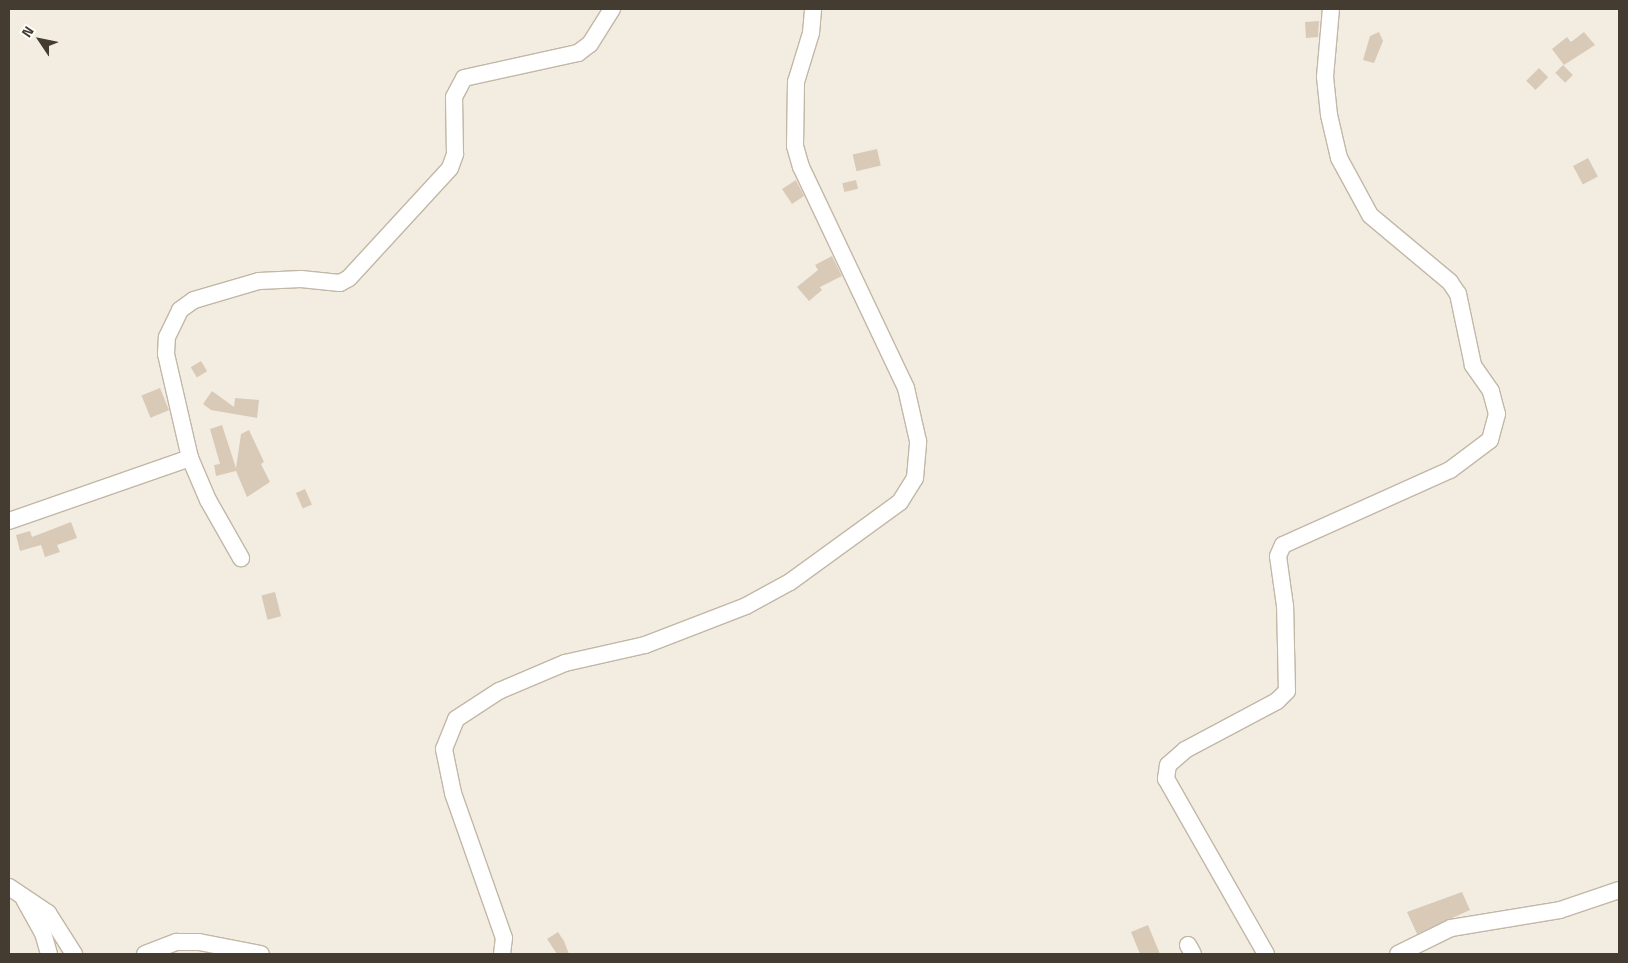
<!DOCTYPE html>
<html>
<head>
<meta charset="utf-8">
<style>
	body { margin:0 }
	#map { position:relative; width:1628px; height:963px; overflow:hidden; background:#f3ede1; font-family:"Titillium Web",sans-serif }
	div>[style] { position:absolute }
	[style*='--x'] { left:calc(var(--x)*1px); top:calc(var(--y)*1px); width:calc(var(--w)*1px); rotate:calc(var(--a)*1deg) }
	.building>* { inset:0; background:#d9cab8; transform-origin:0 0 }
	.roads { filter:drop-shadow(1px 0 #c2b7a6) drop-shadow(-1px 0 #c2b7a6) drop-shadow(0 1px #c2b7a6) drop-shadow(0 -1px #c2b7a6) }
	.minor>* { height:16px; margin:-8px; padding:0 8px; transform-origin:8px; border-radius:8px; background:#fff }
	span { translate:-50% -50%; white-space:nowrap; text-align:center; line-height:1.15; -webkit-text-stroke:5px #fff; paint-order:stroke }
	.frame { position:absolute; inset:0; border:10px solid #453c31; pointer-events:none }
	.north { position:absolute; left:15px; top:15px; width:50px; height:50px; -webkit-text-stroke:4px #fff; paint-order:stroke; rotate:304deg; font-size:14px; font-weight:700; line-height:20px; text-align:center; color:#453c31 }
	.north::after { content:''; display:block; margin:auto; width:18px; height:22px; background:#453c31; clip-path:polygon(50% 0,100% 100%,50% 72%,0 100%) }
</style>
</head>
<body>
<div id="map">
	<div class="building">
		<i style="clip-path:polygon(1319px 21px,1318px 37px,1306px 38px,1305px 22px)"></i>
		<i style="clip-path:polygon(1379px 32px,1383px 41px,1374px 63px,1363px 60px,1370px 36px)"></i>
		<i style="clip-path:polygon(1584px 32px,1595px 45px,1564px 65px,1552px 49px,1567px 37px,1571px 42px)"></i>
		<i style="left:1563px;top:65px;width:14px;height:11px;rotate:45deg"></i>
		<i style="left:1539px;top:68px;width:13px;height:18px;rotate:45deg"></i>
		<i style="left:877px;top:149px;width:17px;height:25px;rotate:77deg"></i>
		<i style="left:1588px;top:158px;width:21px;height:17px;rotate:62deg"></i>
		<i style="clip-path:polygon(796px 180px,804px 196px,792px 204px,782px 189px)"></i>
		<i style="left:856px;top:180px;width:9px;height:14px;rotate:77deg"></i>
		<i style="clip-path:polygon(832px 256px,842px 276px,820px 287px,822px 290px,809px 301px,797px 287px,818px 270px,815px 265px)"></i>
		<i style="left:201px;top:361px;width:12px;height:12px;rotate:59deg"></i>
		<i style="left:160px;top:388px;width:24px;height:20px;rotate:68deg"></i>
		<i style="clip-path:polygon(212px 391px,234px 407px,235px 398px,259px 400px,257px 418px,211px 410px,203px 404px)"></i>
		<i style="clip-path:polygon(222px 425px,236px 468px,241px 434px,249px 430px,264px 462px,261px 464px,270px 482px,247px 497px,236px 471px,216px 476px,214px 465px,220px 464px,210px 429px)"></i>
		<i style="left:305px;top:489px;width:17px;height:10px;rotate:66deg"></i>
		<i style="clip-path:polygon(71px 522px,77px 538px,57px 545px,60px 552px,45px 557px,41px 545px,20px 551px,16px 535px,30px 531px,32px 537px)"></i>
		<i style="left:275px;top:592px;width:25px;height:14px;rotate:76deg"></i>
		<i style="clip-path:polygon(1462px 892px,1470px 910px,1417px 934px,1407px 912px)"></i>
		<i style="clip-path:polygon(1148px 925px,1160px 954px,1140px 954px,1131px 932px)"></i>
		<i style="clip-path:polygon(558px 932px,564px 941px,569px 954px,557px 954px,547px 939px)"></i>
	</div>
	<div class="roads">
		<div class="minor">
			<i style="--x:190;--y:458;--w:107;--a:-103"></i>
			<i style="--x:166;--y:354;--w:17;--a:-87"></i>
			<i style="--x:167;--y:337;--w:30;--a:-64"></i>
			<i style="--x:180;--y:310;--w:17;--a:-36"></i>
			<i style="--x:194;--y:300;--w:68;--a:-16.3"></i>
			<i style="--x:259;--y:281;--w:42;--a:-2.7"></i>
			<i style="--x:301;--y:279;--w:39;--a:6"></i>
			<i style="--x:340;--y:283;--w:10;--a:-29"></i>
			<i style="--x:349;--y:278;--w:149;--a:-47.4"></i>
			<i style="--x:450;--y:168;--w:15;--a:-70"></i>
			<i style="--x:455;--y:154;--w:57;--a:-91"></i>
			<i style="--x:454;--y:97;--w:21;--a:-62"></i>
			<i style="--x:464;--y:78;--w:117;--a:-12.4"></i>
			<i style="--x:578;--y:53;--w:15;--a:-37"></i>
			<i style="--x:590;--y:44;--w:41;--a:-57.8"></i>
			<i style="--x:9;--y:521;--w:192;--a:-19.2"></i>
			<i style="--x:190;--y:458;--w:46;--a:66.8"></i>
			<i style="--x:208;--y:500;--w:67;--a:60.4"></i>
			<i style="--x:9;--y:887;--w:47;--a:33.7"></i>
			<i style="--x:48;--y:913;--w:49;--a:57.6"></i>
			<i style="--x:24;--y:899;--w:39;--a:61"></i>
			<i style="--x:43;--y:933;--w:22;--a:74"></i>
			<i style="--x:1188;--y:945;--w:10;--a:61"></i>
			<i style="--x:145;--y:954;--w:34;--a:-21"></i>
			<i style="--x:177;--y:942;--w:22;--a:0"></i>
			<i style="--x:199;--y:942;--w:63;--a:11"></i>
			<i style="--x:502;--y:954;--w:16;--a:-83"></i>
			<i style="--x:504;--y:938;--w:154;--a:-109.4"></i>
			<i style="--x:453;--y:793;--w:45;--a:-101.6"></i>
			<i style="--x:444;--y:749;--w:32;--a:-68"></i>
			<i style="--x:456;--y:719;--w:51;--a:-33.1"></i>
			<i style="--x:499;--y:691;--w:72;--a:-23"></i>
			<i style="--x:565;--y:663;--w:82;--a:-12.7"></i>
			<i style="--x:645;--y:645;--w:108;--a:-21.1"></i>
			<i style="--x:746;--y:606;--w:50;--a:-28.6"></i>
			<i style="--x:790;--y:582;--w:136;--a:-36"></i>
			<i style="--x:900;--y:502;--w:28;--a:-58"></i>
			<i style="--x:915;--y:478;--w:37;--a:-85"></i>
			<i style="--x:918;--y:441;--w:54;--a:-102.8"></i>
			<i style="--x:906;--y:388;--w:245;--a:-115.4"></i>
			<i style="--x:801;--y:167;--w:22;--a:-106"></i>
			<i style="--x:795;--y:146;--w:64;--a:-89.1"></i>
			<i style="--x:796;--y:82;--w:51;--a:-73"></i>
			<i style="--x:811;--y:33;--w:24;--a:-85"></i>
			<i style="--x:1266;--y:954;--w:202;--a:-119.7"></i>
			<i style="--x:1166;--y:779;--w:14;--a:-82"></i>
			<i style="--x:1168;--y:765;--w:23;--a:-41"></i>
			<i style="--x:1185;--y:750;--w:104;--a:-28"></i>
			<i style="--x:1277;--y:701;--w:14;--a:-45"></i>
			<i style="--x:1287;--y:691;--w:85;--a:-91.3"></i>
			<i style="--x:1285;--y:606;--w:50;--a:-98"></i>
			<i style="--x:1278;--y:556;--w:12;--a:-66"></i>
			<i style="--x:1283;--y:545;--w:183;--a:-24.2"></i>
			<i style="--x:1450;--y:470;--w:50;--a:-36.9"></i>
			<i style="--x:1490;--y:440;--w:27;--a:-75"></i>
			<i style="--x:1497;--y:414;--w:24;--a:-105"></i>
			<i style="--x:1491;--y:391;--w:32;--a:-125"></i>
			<i style="--x:1473;--y:365;--w:73;--a:-101.9"></i>
			<i style="--x:1458;--y:294;--w:14;--a:-124"></i>
			<i style="--x:1450;--y:282;--w:104;--a:-140.1"></i>
			<i style="--x:1370;--y:215;--w:65;--a:-118.5"></i>
			<i style="--x:1339;--y:158;--w:44;--a:-103.1"></i>
			<i style="--x:1329;--y:115;--w:38;--a:-96"></i>
			<i style="--x:1325;--y:77;--w:68;--a:-85"></i>
			<i style="--x:1398;--y:954;--w:59;--a:-26.1"></i>
			<i style="--x:1451;--y:928;--w:110;--a:-9.4"></i>
			<i style="--x:1560;--y:910;--w:62;--a:-18.7"></i>
		</div>
	</div>
	<div class="frame"></div>
	<div class="north">N</div>
</div>
</body>
</html>
